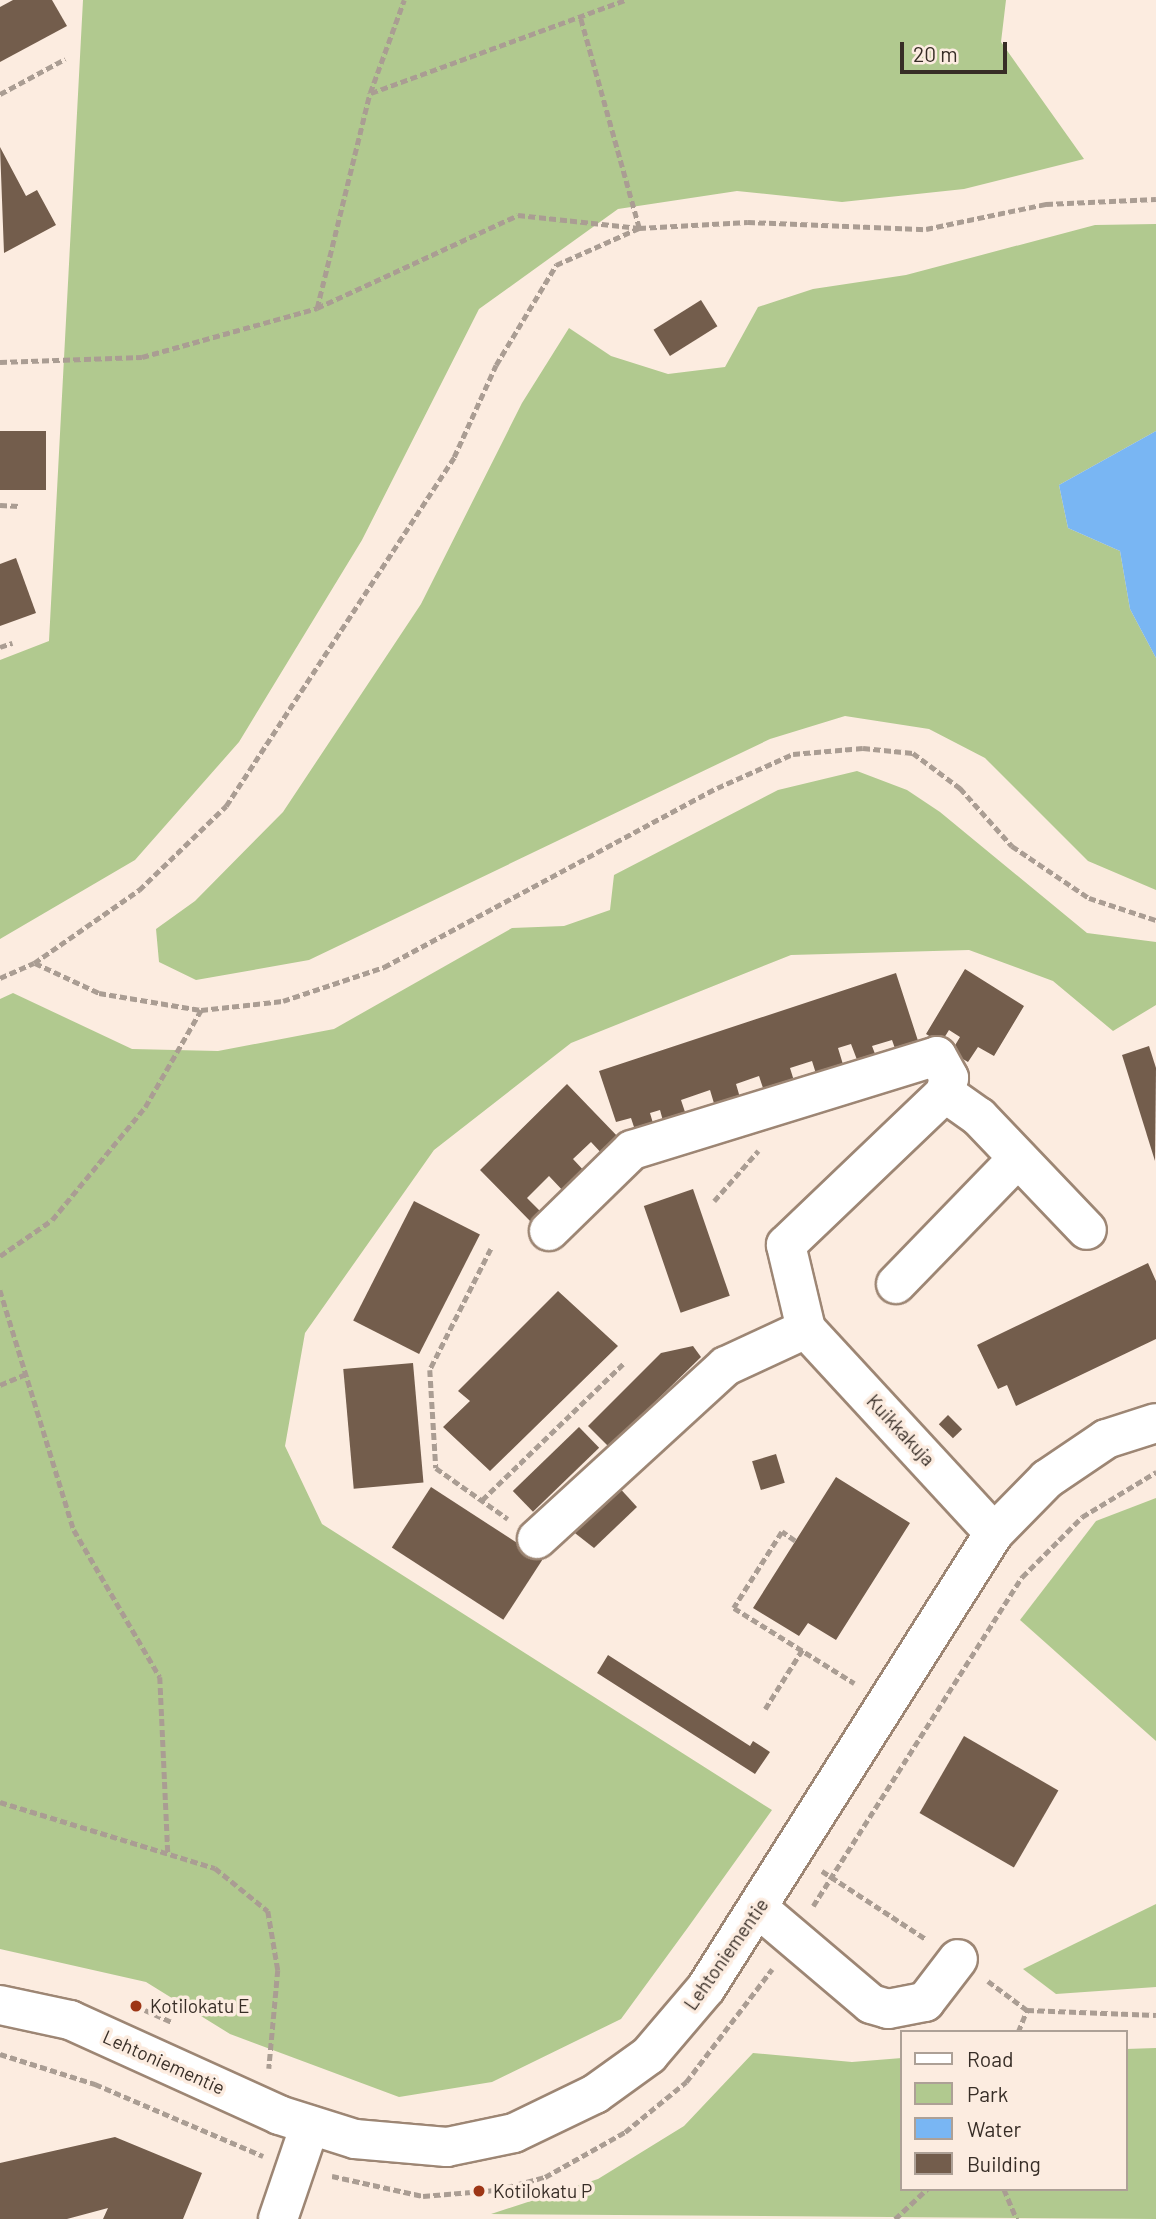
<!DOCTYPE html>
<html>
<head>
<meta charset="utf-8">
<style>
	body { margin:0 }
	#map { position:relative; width:1156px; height:2219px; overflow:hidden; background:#fcece0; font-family:Barlow,sans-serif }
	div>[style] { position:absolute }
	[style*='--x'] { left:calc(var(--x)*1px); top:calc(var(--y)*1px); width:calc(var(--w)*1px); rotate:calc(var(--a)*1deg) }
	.green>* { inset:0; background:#b1c98f }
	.water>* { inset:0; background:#79b6f3 }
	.building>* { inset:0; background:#735d4c; transform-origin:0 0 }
	.path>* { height:4.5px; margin-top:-2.25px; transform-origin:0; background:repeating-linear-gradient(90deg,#aa9d93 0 7px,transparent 0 10.5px) }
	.roads { filter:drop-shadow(2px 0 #9d8674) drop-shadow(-2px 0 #9d8674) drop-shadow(0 2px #9d8674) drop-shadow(0 -2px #9d8674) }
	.minor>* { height:38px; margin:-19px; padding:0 19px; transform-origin:19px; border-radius:19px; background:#fff }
	.dots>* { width:19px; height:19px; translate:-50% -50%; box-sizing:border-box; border:4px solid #fcece0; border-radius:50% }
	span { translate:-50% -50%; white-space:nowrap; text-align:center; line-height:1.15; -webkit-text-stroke:7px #fcece0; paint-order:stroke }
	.street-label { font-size:19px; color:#372d26 }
	.poi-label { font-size:19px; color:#372d26 }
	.left { translate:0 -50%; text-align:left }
	.legend { position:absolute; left:900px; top:2030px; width:228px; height:161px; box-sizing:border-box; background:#fcece0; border:2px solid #ada096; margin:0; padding:9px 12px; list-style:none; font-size:21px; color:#372d26 }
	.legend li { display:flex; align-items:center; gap:14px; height:35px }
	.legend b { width:35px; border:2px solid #ada096 }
	.scale { position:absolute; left:900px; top:42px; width:107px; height:32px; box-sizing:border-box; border:4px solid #372d26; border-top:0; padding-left:9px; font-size:21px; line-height:24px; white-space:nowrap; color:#372d26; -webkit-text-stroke:5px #fcece0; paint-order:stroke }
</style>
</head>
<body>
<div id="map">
	<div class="green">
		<i style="clip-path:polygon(83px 0,1006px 0,1001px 42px,1084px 159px,964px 189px,842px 202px,737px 191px,618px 209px,479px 309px,362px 540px,239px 742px,135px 860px,0 939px,0 660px,49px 641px)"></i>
		<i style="clip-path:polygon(1156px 224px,1156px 431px,1059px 485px,1068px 528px,1120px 551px,1130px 609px,1156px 658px,1156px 890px,1088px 861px,985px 758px,929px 729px,845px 716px,770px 739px,309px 960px,196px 980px,159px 962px,156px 929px,195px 901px,283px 812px,421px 604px,522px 403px,569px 328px,611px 356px,668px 374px,725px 367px,758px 307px,813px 289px,906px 275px,1095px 225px)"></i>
		<i style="clip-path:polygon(857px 771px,907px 790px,940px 812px,1087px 933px,1156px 942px,1156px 1005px,1113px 1031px,1053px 981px,969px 950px,791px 955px,571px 1043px,434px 1150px,305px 1333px,285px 1446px,322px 1524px,772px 1810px,689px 1926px,621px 2019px,492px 2082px,399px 2097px,230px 2034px,146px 1982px,0 1949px,0 999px,13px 993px,132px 1049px,218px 1051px,334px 1029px,512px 928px,564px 926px,610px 910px,614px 875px,778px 790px)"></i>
		<i style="clip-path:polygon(1156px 1498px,1156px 1741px,1020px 1620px,1096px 1521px)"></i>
		<i style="clip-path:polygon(1156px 1904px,1156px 1987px,1056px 1994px,1023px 1969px)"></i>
		<i style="clip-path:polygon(1156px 2048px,1156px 2219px,491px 2214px,598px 2179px,684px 2126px,753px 2053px,852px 2062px,902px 2058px,902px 2189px,1126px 2189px,1126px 2049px)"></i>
	</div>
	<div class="water">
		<i style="clip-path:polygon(1156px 431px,1156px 658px,1130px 609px,1120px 551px,1068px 528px,1059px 485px)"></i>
	</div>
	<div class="building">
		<i style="clip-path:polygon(13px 0,52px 0,67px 26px,0 62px,0 7px)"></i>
		<i style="clip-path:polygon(0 147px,26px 196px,37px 190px,56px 225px,4px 253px)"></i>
		<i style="left:701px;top:300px;width:31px;height:56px;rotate:58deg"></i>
		<i style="left:0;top:431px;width:46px;height:59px"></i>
		<i style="clip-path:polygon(16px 558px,36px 613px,0 626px,0 564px)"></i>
		<i style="clip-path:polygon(965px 969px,1024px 1006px,994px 1056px,978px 1047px,968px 1062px,951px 1052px,960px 1037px,949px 1030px,941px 1043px,926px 1034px)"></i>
		<i style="clip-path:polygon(896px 973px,921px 1050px,898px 1057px,892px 1040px,872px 1046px,877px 1059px,859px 1065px,851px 1044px,838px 1048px,845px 1071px,818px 1080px,812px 1061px,790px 1068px,795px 1084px,765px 1094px,759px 1076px,736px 1084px,741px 1101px,716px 1110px,710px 1090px,681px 1100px,688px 1121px,665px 1128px,660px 1110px,650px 1113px,655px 1130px,637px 1136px,631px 1118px,616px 1122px,599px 1071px)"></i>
		<i style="clip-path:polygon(1149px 1046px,1156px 1068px,1155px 1161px,1122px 1055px)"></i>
		<i style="clip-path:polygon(567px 1084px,621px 1140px,605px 1157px,591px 1142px,573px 1159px,587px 1174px,566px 1194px,549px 1176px,527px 1198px,541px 1212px,531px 1222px,480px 1170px)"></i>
		<i style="left:693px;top:1189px;width:113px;height:52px;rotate:71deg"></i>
		<i style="left:414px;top:1201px;width:74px;height:134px;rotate:27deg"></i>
		<i style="clip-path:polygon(1148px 1263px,1156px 1281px,1156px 1339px,1016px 1406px,1007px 1385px,998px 1389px,977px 1345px)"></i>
		<i style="clip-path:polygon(558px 1291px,618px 1346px,490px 1471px,443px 1427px,470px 1401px,458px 1391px)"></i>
		<i style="clip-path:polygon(693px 1346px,701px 1357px,609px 1447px,588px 1426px,661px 1353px)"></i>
		<i style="left:413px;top:1363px;width:120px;height:70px;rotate:85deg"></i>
		<i style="left:948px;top:1415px;width:20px;height:13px;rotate:45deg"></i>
		<i style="left:579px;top:1427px;width:29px;height:92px;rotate:46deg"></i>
		<i style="left:776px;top:1454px;width:30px;height:25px;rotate:73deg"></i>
		<i style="clip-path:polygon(836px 1477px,910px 1523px,836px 1640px,808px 1623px,799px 1636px,753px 1608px)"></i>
		<i style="clip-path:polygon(616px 1484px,637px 1507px,594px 1548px,571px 1530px)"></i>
		<i style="left:431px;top:1487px;width:133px;height:72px;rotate:33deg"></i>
		<i style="clip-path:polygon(608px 1655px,750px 1746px,753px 1741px,770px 1752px,755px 1774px,597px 1673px)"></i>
		<i style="left:964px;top:1736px;width:109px;height:89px;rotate:30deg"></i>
		<i style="clip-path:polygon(115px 2137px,202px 2173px,183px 2219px,103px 2219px,108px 2208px,67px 2219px,0 2219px,0 2163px)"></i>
	</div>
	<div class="path">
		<i style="--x:371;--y:93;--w:270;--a:-20.1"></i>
		<i style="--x:0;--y:94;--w:74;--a:-28.3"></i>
		<i style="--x:317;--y:308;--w:221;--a:-76.2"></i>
		<i style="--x:370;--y:93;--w:99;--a:-69.9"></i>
		<i style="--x:0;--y:362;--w:142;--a:-2"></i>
		<i style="--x:142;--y:357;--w:182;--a:-15.6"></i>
		<i style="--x:317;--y:308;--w:221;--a:-24.8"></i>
		<i style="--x:518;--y:215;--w:122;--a:6.1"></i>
		<i style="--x:639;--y:228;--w:220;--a:-105.6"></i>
		<i style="--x:0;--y:505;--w:19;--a:3"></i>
		<i style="--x:0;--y:647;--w:13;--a:-18"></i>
		<i style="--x:35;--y:963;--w:71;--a:25.1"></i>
		<i style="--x:99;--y:993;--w:103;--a:9.5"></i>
		<i style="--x:201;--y:1010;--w:82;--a:-6.3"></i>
		<i style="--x:283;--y:1001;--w:107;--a:-18.6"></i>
		<i style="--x:384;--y:967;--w:378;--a:-28.3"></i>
		<i style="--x:717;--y:788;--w:83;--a:-24.1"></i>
		<i style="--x:793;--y:754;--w:70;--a:-4.9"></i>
		<i style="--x:863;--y:748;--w:50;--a:5.7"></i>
		<i style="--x:913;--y:753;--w:59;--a:36.7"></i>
		<i style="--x:960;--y:788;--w:78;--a:48.1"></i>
		<i style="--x:1012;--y:846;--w:93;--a:34"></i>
		<i style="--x:1089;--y:898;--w:71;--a:18.2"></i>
		<i style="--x:0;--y:978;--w:37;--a:-24"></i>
		<i style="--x:34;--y:963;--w:128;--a:-34.8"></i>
		<i style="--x:139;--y:890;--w:121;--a:-44"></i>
		<i style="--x:226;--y:806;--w:417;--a:-56.8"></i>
		<i style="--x:454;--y:457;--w:101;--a:-65.5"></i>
		<i style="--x:496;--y:365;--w:117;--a:-59"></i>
		<i style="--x:556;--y:265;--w:91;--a:-24"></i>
		<i style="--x:639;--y:228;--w:109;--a:-3.2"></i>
		<i style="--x:748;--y:222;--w:178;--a:2.3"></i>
		<i style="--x:926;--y:229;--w:123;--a:-11.8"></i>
		<i style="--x:1046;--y:204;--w:110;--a:-2.6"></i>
		<i style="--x:714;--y:1201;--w:67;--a:-48.7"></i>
		<i style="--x:491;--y:1249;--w:136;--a:116.8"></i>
		<i style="--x:430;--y:1370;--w:98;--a:86.5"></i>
		<i style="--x:436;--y:1468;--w:88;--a:35.3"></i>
		<i style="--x:0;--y:1256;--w:63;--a:-34.7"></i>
		<i style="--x:52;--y:1220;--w:146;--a:-50.5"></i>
		<i style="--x:145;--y:1107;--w:112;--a:-60"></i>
		<i style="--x:0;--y:1290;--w:251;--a:72.9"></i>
		<i style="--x:74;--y:1530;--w:170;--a:59.7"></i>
		<i style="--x:160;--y:1677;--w:176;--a:87.4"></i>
		<i style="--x:0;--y:1385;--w:28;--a:-23"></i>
		<i style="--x:482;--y:1500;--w:199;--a:-44"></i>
		<i style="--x:795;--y:1541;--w:16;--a:-145"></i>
		<i style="--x:782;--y:1532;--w:90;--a:122.3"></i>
		<i style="--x:734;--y:1608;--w:142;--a:32"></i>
		<i style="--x:765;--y:1709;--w:70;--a:-57.9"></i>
		<i style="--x:0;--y:1802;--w:225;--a:17.1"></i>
		<i style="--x:215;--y:1868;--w:68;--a:39.1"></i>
		<i style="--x:268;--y:1911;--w:60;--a:80.4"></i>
		<i style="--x:278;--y:1970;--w:99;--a:95.2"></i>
		<i style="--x:822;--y:1871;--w:124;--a:33.2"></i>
		<i style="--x:813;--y:1906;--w:390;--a:-57.6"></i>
		<i style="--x:1022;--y:1577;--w:85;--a:-45"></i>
		<i style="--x:1082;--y:1517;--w:87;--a:-31.3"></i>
		<i style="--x:988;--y:1981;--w:49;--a:36.6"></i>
		<i style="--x:1027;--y:2010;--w:129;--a:2.2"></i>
		<i style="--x:145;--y:2010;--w:30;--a:24"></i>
		<i style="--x:1018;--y:2032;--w:24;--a:-68"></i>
		<i style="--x:0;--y:2054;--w:100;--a:17.5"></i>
		<i style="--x:95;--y:2084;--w:183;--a:23.2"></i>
		<i style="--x:332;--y:2176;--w:93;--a:12.4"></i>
		<i style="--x:423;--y:2196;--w:73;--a:-4.7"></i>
		<i style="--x:496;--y:2190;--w:51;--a:-14.9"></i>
		<i style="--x:545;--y:2177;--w:92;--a:-29.4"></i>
		<i style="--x:625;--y:2132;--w:79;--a:-39.3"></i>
		<i style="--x:686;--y:2082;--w:142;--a:-52.7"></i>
		<i style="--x:1004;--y:2189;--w:33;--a:67"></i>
		<i style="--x:895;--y:2219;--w:44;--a:-43.2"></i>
	</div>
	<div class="roads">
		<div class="minor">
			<i style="--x:945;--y:1093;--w:42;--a:35.2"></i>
			<i style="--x:979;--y:1117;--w:156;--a:46.3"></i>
			<i style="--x:549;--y:1231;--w:116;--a:-44.3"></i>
			<i style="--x:632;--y:1150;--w:319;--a:-17.1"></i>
			<i style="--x:937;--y:1056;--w:25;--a:61"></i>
			<i style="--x:949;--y:1078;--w:16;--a:105"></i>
			<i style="--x:945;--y:1093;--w:220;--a:136.3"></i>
			<i style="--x:786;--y:1245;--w:86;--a:76.6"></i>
			<i style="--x:806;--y:1329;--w:277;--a:47.3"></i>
			<i style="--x:896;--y:1284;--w:175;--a:-45.9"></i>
			<i style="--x:537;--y:1539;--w:256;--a:-42.5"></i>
			<i style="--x:726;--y:1366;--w:88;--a:-24.8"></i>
			<i style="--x:758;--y:1908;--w:148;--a:40.3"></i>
			<i style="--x:871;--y:2004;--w:18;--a:16"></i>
			<i style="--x:888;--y:2009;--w:38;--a:-11"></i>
			<i style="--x:925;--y:2002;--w:54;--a:-52.5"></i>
			<i style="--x:0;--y:2005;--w:72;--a:12.1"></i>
			<i style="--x:70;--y:2020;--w:230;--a:24.4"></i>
			<i style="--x:279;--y:2115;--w:80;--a:17.5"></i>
			<i style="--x:355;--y:2139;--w:92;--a:5"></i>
			<i style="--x:447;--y:2147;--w:68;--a:-11.8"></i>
			<i style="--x:514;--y:2133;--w:90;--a:-25.7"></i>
			<i style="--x:595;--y:2094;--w:67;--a:-35.8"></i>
			<i style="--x:649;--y:2055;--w:88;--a:-49.6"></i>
			<i style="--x:706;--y:1988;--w:538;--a:-57.67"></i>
			<i style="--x:994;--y:1533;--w:76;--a:-45.5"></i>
			<i style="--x:1047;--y:1479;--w:71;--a:-34.1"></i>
			<i style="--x:1106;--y:1439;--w:52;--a:-17.7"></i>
			<i style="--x:278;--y:2219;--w:99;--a:-71.2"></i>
		</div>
	</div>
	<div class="dots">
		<i style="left:136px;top:2006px;background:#9d3616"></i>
		<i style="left:479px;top:2191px;background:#9d3616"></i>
	</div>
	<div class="street-label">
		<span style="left:901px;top:1430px;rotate:47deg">Kuikkakuja</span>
		<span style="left:726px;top:1954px;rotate:-55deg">Lehtoniementie</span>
		<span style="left:164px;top:2062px;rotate:24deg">Lehtoniementie</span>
	</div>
	<div class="poi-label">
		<span class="left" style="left:150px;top:2006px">Kotilokatu E</span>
		<span class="left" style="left:493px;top:2191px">Kotilokatu P</span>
	</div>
	<ul class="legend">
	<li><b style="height:9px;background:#fff"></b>Road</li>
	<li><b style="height:19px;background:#b1c98f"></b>Park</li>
	<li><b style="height:19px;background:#79b6f3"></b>Water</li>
	<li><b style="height:19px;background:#735d4c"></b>Building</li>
	</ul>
	<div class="scale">20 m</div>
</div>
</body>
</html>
